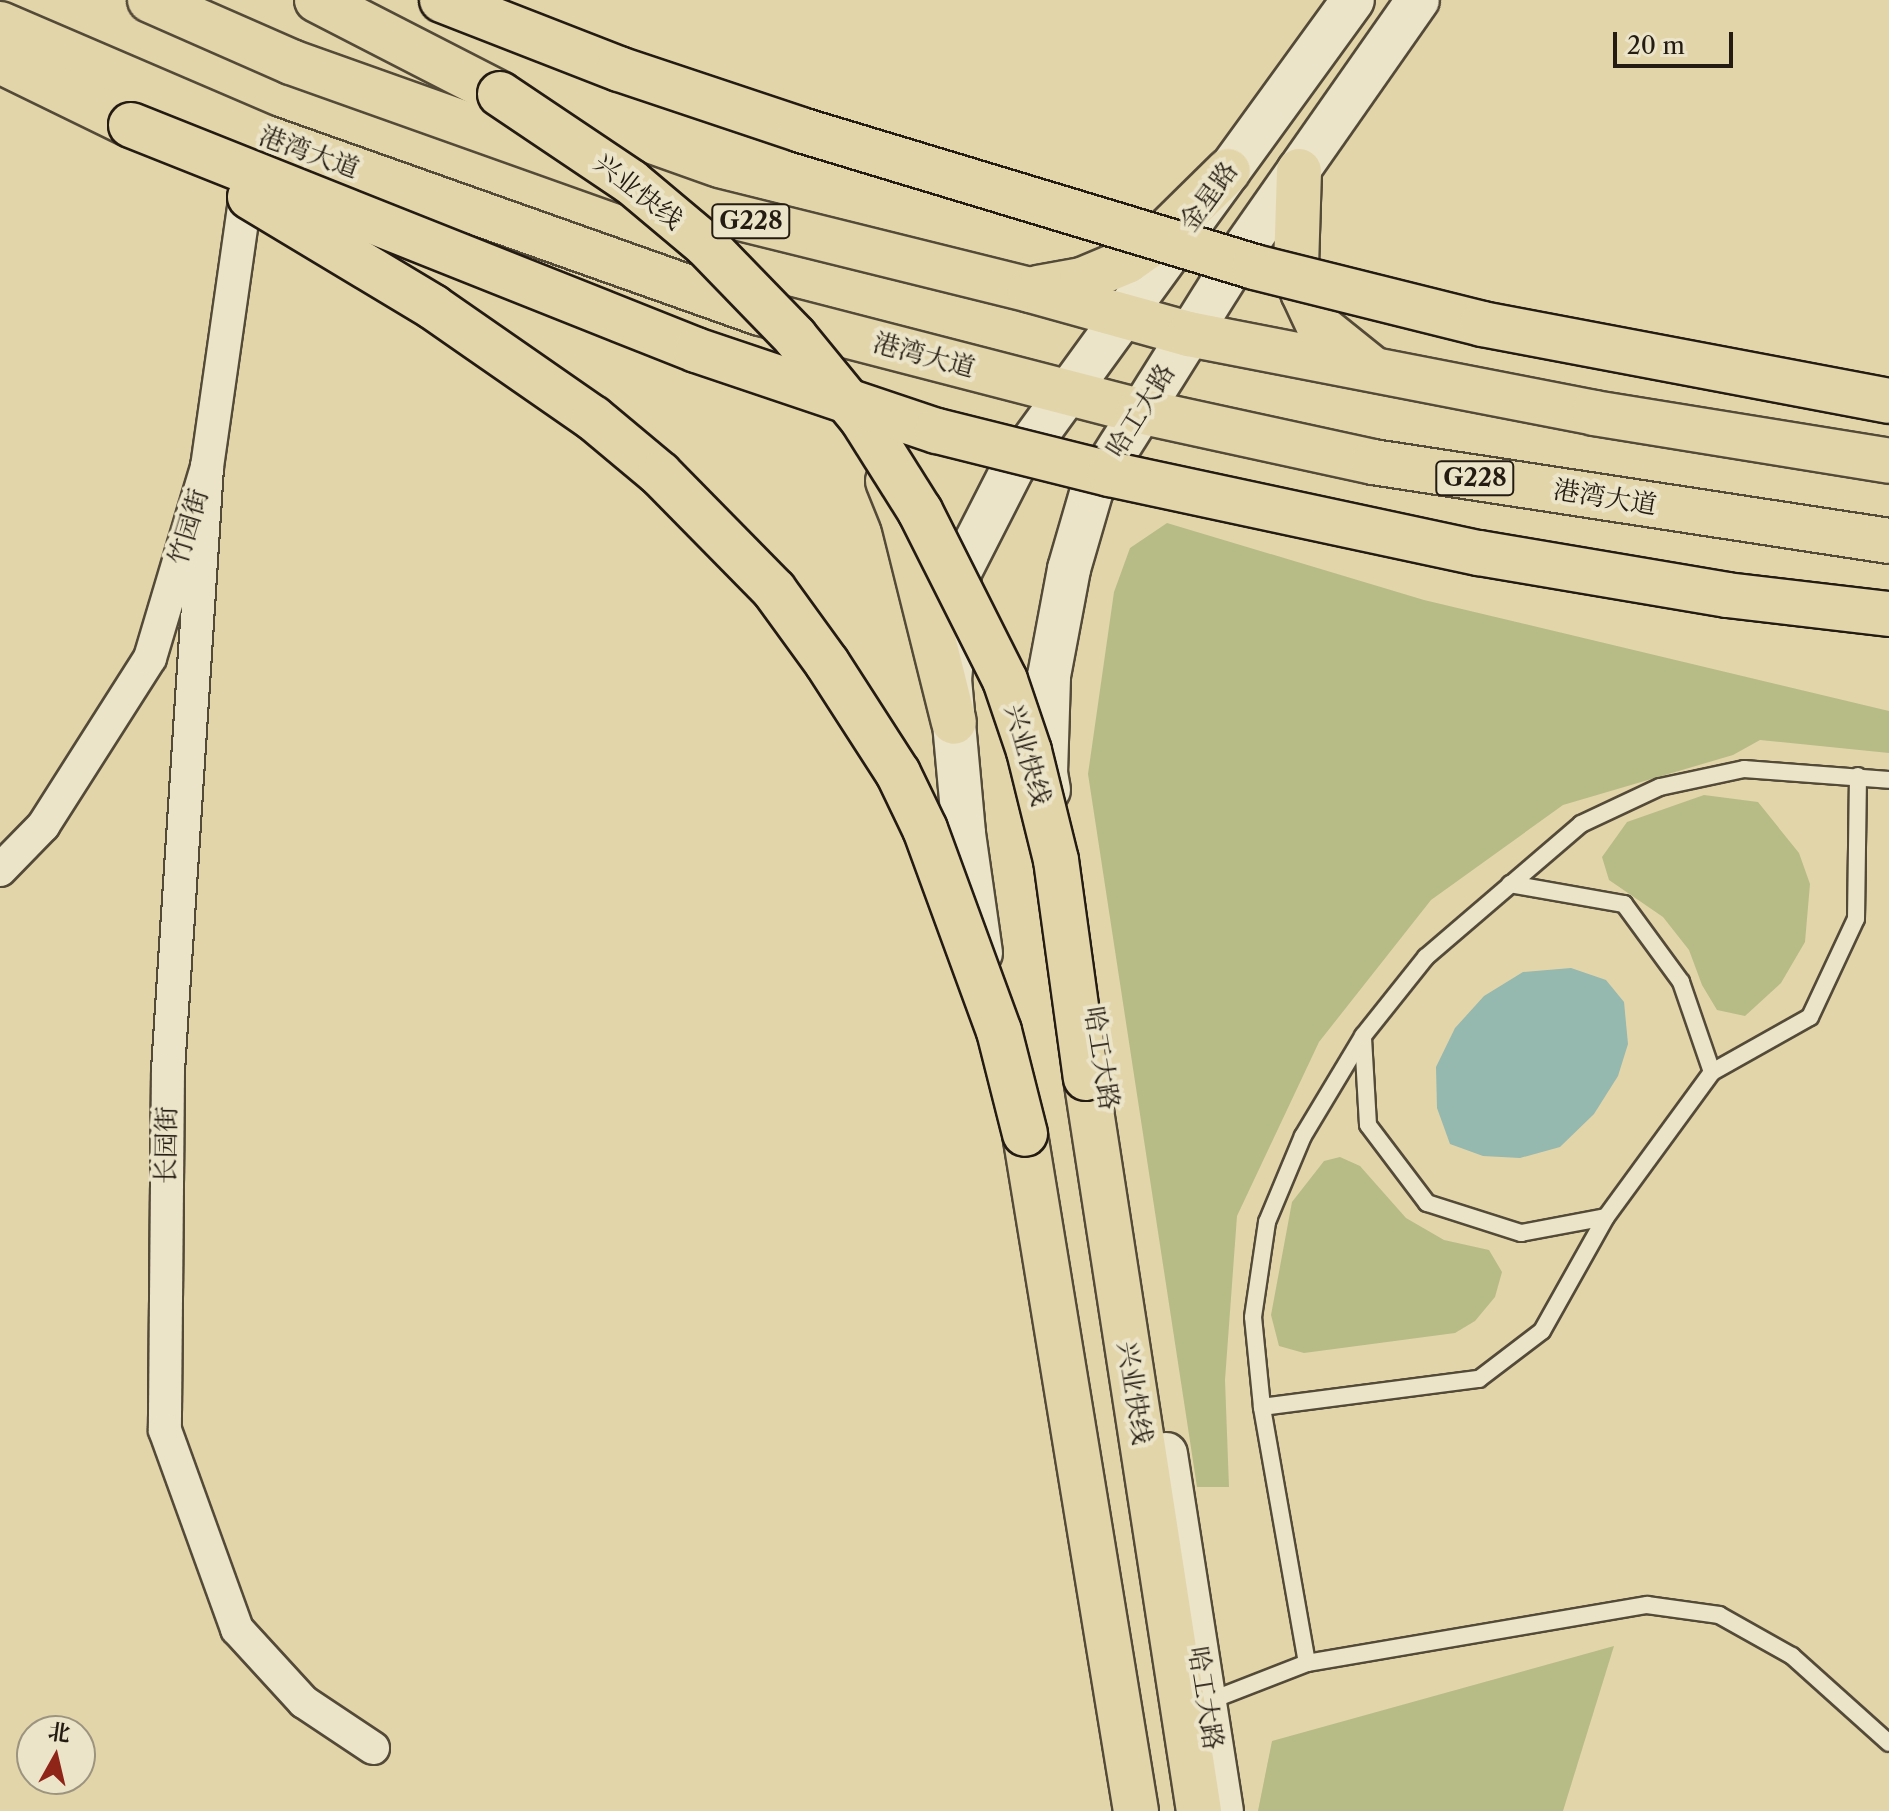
<!DOCTYPE html>
<html>
<head>
<meta charset="utf-8">
<style>
	body { margin:0 }
	#map { position:relative; width:1889px; height:1811px; overflow:hidden; background:#e2d5aa; font-family:"Libre Caslon Text","Noto Serif SC",serif }
	div>[style] { position:absolute }
	[style*='--x'] { left:calc(var(--x)*1px); top:calc(var(--y)*1px); width:calc(var(--w)*1px); rotate:calc(var(--a)*1deg) }
	.green>* { inset:0; background:#b7bc86 }
	.water>* { inset:0; background:#95b8af }
	.roads { filter:drop-shadow(2px 0 #544a38) drop-shadow(-2px 0 #544a38) drop-shadow(0 2px #544a38) drop-shadow(0 -2px #544a38) }
	.service>* { height:16px; margin:-8px; padding:0 8px; transform-origin:8px; border-radius:8px; background:#ece4c8 }
	.minor>* { height:32px; margin:-16px; padding:0 16px; transform-origin:16px; border-radius:16px; background:#ece4c8 }
	.tertiary>* { height:42px; margin:-21px; padding:0 21px; transform-origin:21px; border-radius:21px; background:#ece4c8 }
	.trunk>* { height:44px; margin:-22px; padding:0 22px; transform-origin:22px; border-radius:22px; background:#e2d5aa }
	.bridges { filter:drop-shadow(2px 0 #241b12) drop-shadow(-2px 0 #241b12) drop-shadow(0 2px #241b12) drop-shadow(0 -2px #241b12) }
	.trunk-bridge>* { height:44px; margin:-22px; padding:0 22px; transform-origin:22px; border-radius:22px; background:#e2d5aa }
	span { translate:-50% -50%; white-space:nowrap; text-align:center; line-height:1.15; -webkit-text-stroke:8px #ece4c8; paint-order:stroke }
	.shield-label span { padding:2px 6px; background:#ece4c8; border:2px solid; border-radius:6px; -webkit-text-stroke-width:0 }
	.shield-label { font-size:24px; color:#241b12; font-weight:700 }
	.street-label { font-size:26px; color:#241b12 }
	.north { position:absolute; left:16px; top:1715px; width:80px; height:80px; box-sizing:border-box; background:#ece4c8; border:2px solid #9c947f; border-radius:50%; rotate:8deg; font-size:22px; font-weight:700; line-height:32px; text-align:center; color:#241b12 }
	.north::after { content:''; display:block; margin:auto; width:28px; height:36px; background:#8f2418; clip-path:polygon(50% 0,100% 100%,50% 72%,0 100%) }
	.scale { position:absolute; left:1613px; top:32px; width:120px; height:36px; box-sizing:border-box; border:4px solid #241b12; border-top:0; padding-left:10px; font-size:24px; line-height:28px; white-space:nowrap; color:#241b12; -webkit-text-stroke:6px #ece4c8; paint-order:stroke }
</style>
</head>
<body>
<div id="map">
	<div class="green">
		<i style="clip-path:polygon(1167px 523px,1424px 600px,1889px 711px,1889px 753px,1760px 740px,1733px 755px,1563px 805px,1431px 900px,1319px 1042px,1237px 1216px,1225px 1380px,1229px 1487px,1197px 1487px,1088px 774px,1114px 592px,1130px 548px)"></i>
		<i style="clip-path:polygon(1704px 795px,1758px 802px,1799px 853px,1810px 884px,1805px 942px,1781px 983px,1745px 1016px,1717px 1010px,1702px 985px,1689px 950px,1663px 917px,1609px 880px,1602px 857px,1627px 822px)"></i>
		<i style="clip-path:polygon(1340px 1157px,1360px 1166px,1406px 1218px,1444px 1240px,1489px 1250px,1502px 1272px,1495px 1297px,1475px 1321px,1455px 1333px,1304px 1353px,1279px 1346px,1271px 1315px,1292px 1202px,1324px 1161px)"></i>
		<i style="clip-path:polygon(1614px 1646px,1563px 1811px,1258px 1811px,1272px 1741px)"></i>
	</div>
	<div class="water">
		<i style="clip-path:polygon(1571px 968px,1606px 980px,1624px 1002px,1628px 1044px,1618px 1076px,1594px 1114px,1560px 1147px,1520px 1158px,1483px 1156px,1450px 1144px,1437px 1108px,1436px 1067px,1455px 1028px,1484px 996px,1523px 972px)"></i>
	</div>
	<div class="roads">
		<div class="service">
			<i style="--x:1510;--y:884;--w:116;--a:10"></i>
			<i style="--x:1624;--y:904;--w:97;--a:53.8"></i>
			<i style="--x:1681;--y:982;--w:95;--a:71"></i>
			<i style="--x:1363;--y:1038;--w:87;--a:86.7"></i>
			<i style="--x:1368;--y:1125;--w:98;--a:52.9"></i>
			<i style="--x:1427;--y:1203;--w:99;--a:17.7"></i>
			<i style="--x:1521;--y:1233;--w:86;--a:-10.7"></i>
			<i style="--x:1262;--y:1407;--w:219;--a:-7.4"></i>
			<i style="--x:1479;--y:1379;--w:79;--a:-37.3"></i>
			<i style="--x:1542;--y:1331;--w:131;--a:-60.7"></i>
			<i style="--x:1606;--y:1217;--w:180;--a:-53.8"></i>
			<i style="--x:1712;--y:1072;--w:112;--a:-29.3"></i>
			<i style="--x:1810;--y:1017;--w:108;--a:-64.9"></i>
			<i style="--x:1856;--y:919;--w:143;--a:-89.2"></i>
			<i style="--x:1307;--y:1663;--w:260;--a:-100"></i>
			<i style="--x:1262;--y:1407;--w:90;--a:-95.7"></i>
			<i style="--x:1253;--y:1317;--w:96;--a:-81.6"></i>
			<i style="--x:1267;--y:1222;--w:93;--a:-67.3"></i>
			<i style="--x:1303;--y:1136;--w:117;--a:-59"></i>
			<i style="--x:1363;--y:1036;--w:101;--a:-51.4"></i>
			<i style="--x:1426;--y:957;--w:204;--a:-40.6"></i>
			<i style="--x:1581;--y:824;--w:87;--a:-25.1"></i>
			<i style="--x:1660;--y:787;--w:86;--a:-12.1"></i>
			<i style="--x:1744;--y:769;--w:145;--a:4.3"></i>
			<i style="--x:1207;--y:1702;--w:107;--a:-21.3"></i>
			<i style="--x:1307;--y:1663;--w:345;--a:-9.7"></i>
			<i style="--x:1647;--y:1605;--w:73;--a:7.9"></i>
			<i style="--x:1719;--y:1615;--w:84;--a:29.3"></i>
			<i style="--x:1792;--y:1656;--w:130;--a:41.9"></i>
		</div>
		<div class="minor">
			<i style="--x:207;--y:467;--w:604;--a:93.7"></i>
			<i style="--x:168;--y:1070;--w:360;--a:90.5"></i>
			<i style="--x:165;--y:1430;--w:212;--a:70.1"></i>
			<i style="--x:237;--y:1629;--w:99;--a:47.5"></i>
			<i style="--x:304;--y:1702;--w:83;--a:33.7"></i>
			<i style="--x:0;--y:870;--w:62;--a:-45.7"></i>
			<i style="--x:43;--y:826;--w:199;--a:-57.5"></i>
			<i style="--x:150;--y:658;--w:199;--a:-73.4"></i>
			<i style="--x:207;--y:467;--w:269;--a:-81.9"></i>
			<i style="--x:245;--y:201;--w:24;--a:-73"></i>
		</div>
		<div class="tertiary">
			<i style="--x:1049;--y:790;--w:17;--a:-100"></i>
			<i style="--x:1046;--y:773;--w:97;--a:-88.2"></i>
			<i style="--x:1049;--y:676;--w:109;--a:-79.4"></i>
			<i style="--x:1069;--y:569;--w:82;--a:-73.8"></i>
			<i style="--x:1092;--y:490;--w:279;--a:-57.9"></i>
			<i style="--x:1240;--y:254;--w:310;--a:-55"></i>
			<i style="--x:981;--y:953;--w:121;--a:-98.1"></i>
			<i style="--x:964;--y:833;--w:154;--a:-95.2"></i>
			<i style="--x:950;--y:680;--w:108;--a:-84.7"></i>
			<i style="--x:960;--y:572;--w:117;--a:-63"></i>
			<i style="--x:1013;--y:468;--w:578;--a:-54"></i>
			<i style="--x:1166;--y:1454;--w:361;--a:81.1"></i>
		</div>
		<div class="trunk">
			<i style="--x:150;--y:0;--w:154;--a:23.7"></i>
			<i style="--x:291;--y:62;--w:437;--a:19.6"></i>
			<i style="--x:703;--y:209;--w:337;--a:13.9"></i>
			<i style="--x:1030;--y:290;--w:165;--a:15.5"></i>
			<i style="--x:1189;--y:334;--w:413;--a:11"></i>
			<i style="--x:1594;--y:413;--w:299;--a:9.2"></i>
			<i style="--x:317;--y:0;--w:206;--a:27.2"></i>
			<i style="--x:0;--y:24;--w:289;--a:23.2"></i>
			<i style="--x:266;--y:138;--w:524;--a:19.51"></i>
			<i style="--x:760;--y:313;--w:391;--a:14.5"></i>
			<i style="--x:1139;--y:411;--w:239;--a:12.3"></i>
			<i style="--x:1373;--y:462;--w:522;--a:8.7"></i>
			<i style="--x:0;--y:61;--w:146;--a:26"></i>
			<i style="--x:1299;--y:171;--w:95;--a:91.8"></i>
			<i style="--x:1296;--y:266;--w:27;--a:75"></i>
			<i style="--x:1303;--y:292;--w:38;--a:65"></i>
			<i style="--x:1319;--y:326;--w:65;--a:38.8"></i>
			<i style="--x:1038;--y:288;--w:45;--a:-10.3"></i>
			<i style="--x:1082;--y:280;--w:49;--a:-22.9"></i>
			<i style="--x:1127;--y:261;--w:42;--a:-35.2"></i>
			<i style="--x:1161;--y:237;--w:94;--a:-44.6"></i>
			<i style="--x:888;--y:481;--w:40;--a:68"></i>
			<i style="--x:903;--y:518;--w:210;--a:76"></i>
			<i style="--x:1086;--y:1078;--w:742;--a:81.24"></i>
			<i style="--x:1025;--y:1134;--w:686;--a:80.69"></i>
		</div>
	</div>
	<div class="bridges">
		<div class="trunk-bridge">
			<i style="--x:442;--y:0;--w:190;--a:21.3"></i>
			<i style="--x:619;--y:69;--w:192;--a:18.5"></i>
			<i style="--x:801;--y:130;--w:473;--a:16.8"></i>
			<i style="--x:1254;--y:267;--w:235;--a:14"></i>
			<i style="--x:1482;--y:324;--w:414;--a:10.7"></i>
			<i style="--x:500;--y:94;--w:158;--a:33.9"></i>
			<i style="--x:631;--y:182;--w:98;--a:40"></i>
			<i style="--x:706;--y:245;--w:128;--a:45.9"></i>
			<i style="--x:795;--y:337;--w:106;--a:50.7"></i>
			<i style="--x:862;--y:419;--w:109;--a:57.8"></i>
			<i style="--x:920;--y:511;--w:189;--a:63.3"></i>
			<i style="--x:1005;--y:680;--w:75;--a:71.3"></i>
			<i style="--x:1029;--y:751;--w:112;--a:76.1"></i>
			<i style="--x:1056;--y:860;--w:220;--a:82.2"></i>
			<i style="--x:131;--y:125;--w:608;--a:21.71"></i>
			<i style="--x:696;--y:350;--w:254;--a:18.6"></i>
			<i style="--x:937;--y:431;--w:178;--a:14"></i>
			<i style="--x:1110;--y:474;--w:377;--a:12.1"></i>
			<i style="--x:1479;--y:553;--w:252;--a:9.6"></i>
			<i style="--x:1727;--y:595;--w:163;--a:6.7"></i>
			<i style="--x:250;--y:197;--w:214;--a:31"></i>
			<i style="--x:433;--y:307;--w:195;--a:34.8"></i>
			<i style="--x:593;--y:418;--w:87;--a:39.9"></i>
			<i style="--x:660;--y:474;--w:163;--a:45.5"></i>
			<i style="--x:774;--y:590;--w:90;--a:54"></i>
			<i style="--x:827;--y:663;--w:131;--a:57.2"></i>
			<i style="--x:898;--y:773;--w:62;--a:64.3"></i>
			<i style="--x:925;--y:829;--w:215;--a:69.9"></i>
			<i style="--x:999;--y:1031;--w:106;--a:75.8"></i>
		</div>
	</div>
	<div class="shield-label">
		<span style="left:751px;top:221px">G228</span>
		<span style="left:1475px;top:478px">G228</span>
	</div>
	<div class="street-label">
		<span style="left:309px;top:153px;rotate:20deg">港湾大道</span>
		<span style="left:638px;top:192px;rotate:38deg">兴业快线</span>
		<span style="left:1209px;top:197px;rotate:-54deg">金星路</span>
		<span style="left:924px;top:356px;rotate:15deg">港湾大道</span>
		<span style="left:1141px;top:411px;rotate:-58deg">哈工大路</span>
		<span style="left:1605px;top:498px;rotate:9deg">港湾大道</span>
		<span style="left:189px;top:527px;rotate:-73deg">竹园街</span>
		<span style="left:1027px;top:755px;rotate:74deg">兴业快线</span>
		<span style="left:1101px;top:1058px;rotate:81deg">哈工大路</span>
		<span style="left:167px;top:1145px;rotate:-89deg">长园街</span>
		<span style="left:1134px;top:1393px;rotate:81deg">兴业快线</span>
		<span style="left:1205px;top:1698px;rotate:81deg">哈工大路</span>
	</div>
	<div class="north">北</div>
	<div class="scale">20 m</div>
</div>
</body>
</html>
